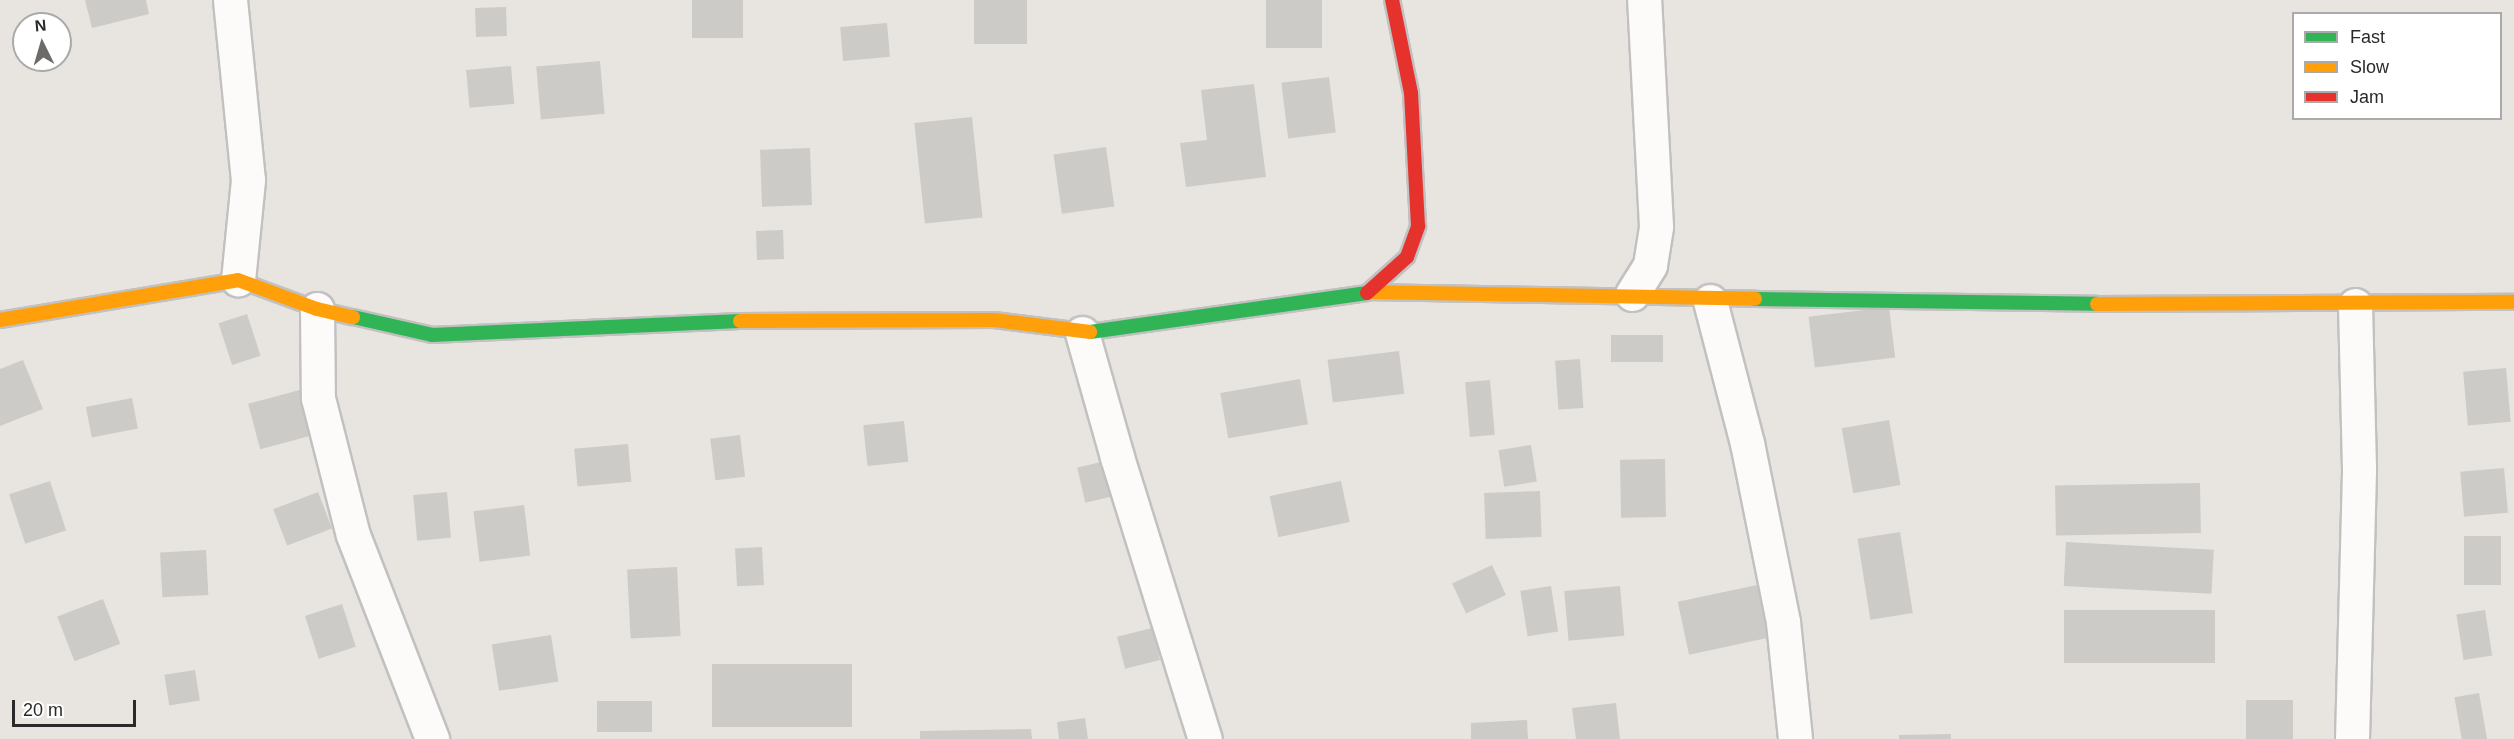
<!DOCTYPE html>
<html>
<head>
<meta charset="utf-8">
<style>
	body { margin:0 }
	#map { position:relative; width:2514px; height:739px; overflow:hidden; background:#e8e5e0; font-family:Arial,sans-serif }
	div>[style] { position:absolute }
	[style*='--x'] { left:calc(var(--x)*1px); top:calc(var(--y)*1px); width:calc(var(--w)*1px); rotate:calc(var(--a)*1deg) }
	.building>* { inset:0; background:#cdcbc7; transform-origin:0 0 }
	.roads { filter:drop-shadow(2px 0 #c2c1c1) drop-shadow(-2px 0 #c2c1c1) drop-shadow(0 2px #c2c1c1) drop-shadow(0 -2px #c2c1c1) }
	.street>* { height:33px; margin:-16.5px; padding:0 16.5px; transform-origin:16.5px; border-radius:16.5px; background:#fcfbfa }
	.fast>* { height:14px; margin:-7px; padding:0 7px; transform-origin:7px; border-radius:7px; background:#30b455 }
	.slow>* { height:14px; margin:-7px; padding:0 7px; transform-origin:7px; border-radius:7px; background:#ff9f0a }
	.jam>* { height:14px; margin:-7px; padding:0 7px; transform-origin:7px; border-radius:7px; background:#e5322d }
	span { translate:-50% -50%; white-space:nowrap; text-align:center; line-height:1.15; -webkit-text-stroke:6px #fff; paint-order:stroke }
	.legend { position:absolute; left:2292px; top:12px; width:210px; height:108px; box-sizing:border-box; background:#fff; border:2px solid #aaa; margin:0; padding:8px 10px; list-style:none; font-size:18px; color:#2a2a2a }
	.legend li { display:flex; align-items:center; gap:12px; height:30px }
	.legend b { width:30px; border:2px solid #aaa }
	.north { position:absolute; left:12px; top:12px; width:60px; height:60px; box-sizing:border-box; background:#fff; border:2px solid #aaa; border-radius:50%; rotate:355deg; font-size:16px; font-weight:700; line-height:24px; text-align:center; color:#2a2a2a }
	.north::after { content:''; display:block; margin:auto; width:21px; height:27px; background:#6c6b6a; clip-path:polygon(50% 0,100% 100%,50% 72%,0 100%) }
	.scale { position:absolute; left:12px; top:700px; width:124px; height:27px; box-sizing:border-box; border:3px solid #2a2a2a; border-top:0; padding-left:8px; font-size:18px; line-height:21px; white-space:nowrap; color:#2a2a2a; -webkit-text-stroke:4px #fff; paint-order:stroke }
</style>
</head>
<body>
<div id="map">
	<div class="building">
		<i style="clip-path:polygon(85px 0,146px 0,149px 14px,92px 28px)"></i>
		<i style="left:692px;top:0;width:51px;height:38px"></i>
		<i style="left:974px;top:0;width:53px;height:44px"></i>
		<i style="left:1266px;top:0;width:56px;height:48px"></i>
		<i style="left:506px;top:7px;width:29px;height:31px;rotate:88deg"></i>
		<i style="left:887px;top:23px;width:34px;height:47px;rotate:85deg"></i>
		<i style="left:600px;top:61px;width:53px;height:64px;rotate:85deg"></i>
		<i style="left:511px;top:66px;width:38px;height:45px;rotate:85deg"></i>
		<i style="left:1329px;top:77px;width:56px;height:48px;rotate:83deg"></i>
		<i style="clip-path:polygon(1254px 84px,1266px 177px,1186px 187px,1180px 143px,1207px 140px,1201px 90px)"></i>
		<i style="left:972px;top:117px;width:101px;height:58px;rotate:84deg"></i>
		<i style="left:1106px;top:147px;width:60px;height:53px;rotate:82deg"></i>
		<i style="left:810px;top:148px;width:57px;height:50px;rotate:88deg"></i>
		<i style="left:783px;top:230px;width:29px;height:27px;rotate:88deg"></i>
		<i style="left:1889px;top:307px;width:51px;height:81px;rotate:83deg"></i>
		<i style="left:247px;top:314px;width:44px;height:30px;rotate:72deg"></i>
		<i style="left:1663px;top:335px;width:27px;height:52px;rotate:90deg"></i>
		<i style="left:1399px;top:351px;width:43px;height:72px;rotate:83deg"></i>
		<i style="left:1580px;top:359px;width:49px;height:25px;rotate:86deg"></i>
		<i style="clip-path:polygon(23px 360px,43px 409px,0 426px,0 369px)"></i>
		<i style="left:2506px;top:368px;width:54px;height:43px;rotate:85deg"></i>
		<i style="left:1300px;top:379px;width:46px;height:81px;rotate:80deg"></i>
		<i style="left:1490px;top:380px;width:55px;height:25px;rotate:85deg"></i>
		<i style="left:307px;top:388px;width:47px;height:61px;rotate:75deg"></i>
		<i style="left:132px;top:398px;width:31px;height:47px;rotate:79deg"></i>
		<i style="left:1889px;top:420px;width:66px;height:48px;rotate:80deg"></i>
		<i style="left:904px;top:421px;width:41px;height:41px;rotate:84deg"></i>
		<i style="left:740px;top:435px;width:42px;height:30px;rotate:83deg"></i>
		<i style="left:628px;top:444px;width:38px;height:54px;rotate:85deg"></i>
		<i style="left:1531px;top:445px;width:37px;height:33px;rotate:81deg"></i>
		<i style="left:1123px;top:457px;width:36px;height:47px;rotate:77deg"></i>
		<i style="left:1665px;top:459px;width:58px;height:45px;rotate:89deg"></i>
		<i style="left:2504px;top:468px;width:45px;height:44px;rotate:85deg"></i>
		<i style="left:50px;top:481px;width:52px;height:43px;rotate:72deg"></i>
		<i style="left:1341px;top:481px;width:42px;height:73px;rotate:78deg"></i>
		<i style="left:2200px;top:483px;width:50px;height:145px;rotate:89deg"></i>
		<i style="left:1540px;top:491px;width:46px;height:56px;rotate:88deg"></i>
		<i style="left:318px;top:492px;width:39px;height:48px;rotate:69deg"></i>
		<i style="left:447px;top:492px;width:46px;height:34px;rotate:85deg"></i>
		<i style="left:524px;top:505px;width:51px;height:51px;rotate:83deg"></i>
		<i style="left:1900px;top:532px;width:82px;height:43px;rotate:81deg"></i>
		<i style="left:2501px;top:536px;width:49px;height:37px;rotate:90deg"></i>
		<i style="left:2066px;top:542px;width:148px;height:44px;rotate:3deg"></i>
		<i style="left:762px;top:547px;width:38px;height:27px;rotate:87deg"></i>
		<i style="left:206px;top:550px;width:45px;height:46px;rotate:87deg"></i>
		<i style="left:1492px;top:565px;width:33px;height:44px;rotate:65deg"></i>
		<i style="left:677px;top:567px;width:69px;height:50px;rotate:87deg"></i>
		<i style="left:1757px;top:585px;width:54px;height:81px;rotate:78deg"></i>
		<i style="left:1551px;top:586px;width:46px;height:31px;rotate:81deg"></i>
		<i style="left:1620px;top:586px;width:50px;height:56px;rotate:85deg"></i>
		<i style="left:103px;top:599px;width:48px;height:49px;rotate:69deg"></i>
		<i style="left:342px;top:604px;width:45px;height:39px;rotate:72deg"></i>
		<i style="left:2064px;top:610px;width:151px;height:53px"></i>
		<i style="left:2485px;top:610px;width:46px;height:29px;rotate:81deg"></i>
		<i style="left:1152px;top:628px;width:33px;height:36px;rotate:76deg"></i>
		<i style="left:551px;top:635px;width:47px;height:60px;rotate:81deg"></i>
		<i style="left:712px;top:664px;width:140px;height:63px"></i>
		<i style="left:195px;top:670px;width:31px;height:31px;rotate:81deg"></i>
		<i style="left:2479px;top:693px;width:47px;height:25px;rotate:80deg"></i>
		<i style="left:2293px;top:700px;width:39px;height:47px;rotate:90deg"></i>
		<i style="left:652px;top:701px;width:31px;height:55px;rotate:90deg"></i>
		<i style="clip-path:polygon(1616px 703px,1620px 739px,1576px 739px,1572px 708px)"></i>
		<i style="clip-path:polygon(1085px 718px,1088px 739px,1059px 739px,1057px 722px)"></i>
		<i style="clip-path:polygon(1527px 720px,1528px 739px,1471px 739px,1471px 723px)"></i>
		<i style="clip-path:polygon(1031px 729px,1032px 739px,920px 739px,920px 731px)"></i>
		<i style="clip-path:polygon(1951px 734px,1951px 739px,1899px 739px,1899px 735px)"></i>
	</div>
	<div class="roads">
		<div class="street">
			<i style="--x:230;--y:0;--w:181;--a:84.3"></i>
			<i style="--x:248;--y:180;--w:100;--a:95.7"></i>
			<i style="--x:1632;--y:294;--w:34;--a:-58"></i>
			<i style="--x:1650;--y:265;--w:39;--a:-81"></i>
			<i style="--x:1656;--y:226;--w:226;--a:-93"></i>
			<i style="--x:1710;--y:301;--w:147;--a:75.4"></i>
			<i style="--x:1747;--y:443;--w:183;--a:78.6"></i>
			<i style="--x:1783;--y:622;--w:118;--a:84.1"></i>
			<i style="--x:317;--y:309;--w:89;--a:89.4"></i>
			<i style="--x:318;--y:398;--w:141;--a:75.7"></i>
			<i style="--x:353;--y:535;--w:219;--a:68.8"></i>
			<i style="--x:1082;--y:333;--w:129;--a:74.2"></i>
			<i style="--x:1117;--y:457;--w:295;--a:72.7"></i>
			<i style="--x:2352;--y:739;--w:271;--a:-88.5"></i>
			<i style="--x:2359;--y:468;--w:163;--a:-91.4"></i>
		</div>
		<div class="fast">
			<i style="--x:1755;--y:299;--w:342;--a:0.8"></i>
			<i style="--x:353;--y:317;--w:81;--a:12.8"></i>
			<i style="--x:432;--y:335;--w:308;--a:-2.6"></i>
			<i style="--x:1090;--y:332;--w:280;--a:-8"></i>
		</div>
		<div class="slow">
			<i style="--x:1372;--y:292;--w:383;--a:1"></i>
			<i style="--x:2097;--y:304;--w:417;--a:-0.3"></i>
			<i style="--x:0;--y:320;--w:241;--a:-9.5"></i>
			<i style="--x:238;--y:280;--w:84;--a:20.2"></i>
			<i style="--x:317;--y:309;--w:37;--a:13"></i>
			<i style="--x:740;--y:321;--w:254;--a:-0.2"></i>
			<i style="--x:994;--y:320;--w:97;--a:7.1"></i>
		</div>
		<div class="jam">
			<i style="--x:1367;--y:293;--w:54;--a:-42"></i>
			<i style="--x:1407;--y:257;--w:33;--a:-70"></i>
			<i style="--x:1418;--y:226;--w:133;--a:-93"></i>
			<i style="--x:1411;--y:93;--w:95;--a:-101.5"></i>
		</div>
	</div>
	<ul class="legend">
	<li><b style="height:8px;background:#30b455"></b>Fast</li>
	<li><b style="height:8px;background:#ff9f0a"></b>Slow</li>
	<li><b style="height:8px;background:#e5322d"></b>Jam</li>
	</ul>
	<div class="north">N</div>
	<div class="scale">20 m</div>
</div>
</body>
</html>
